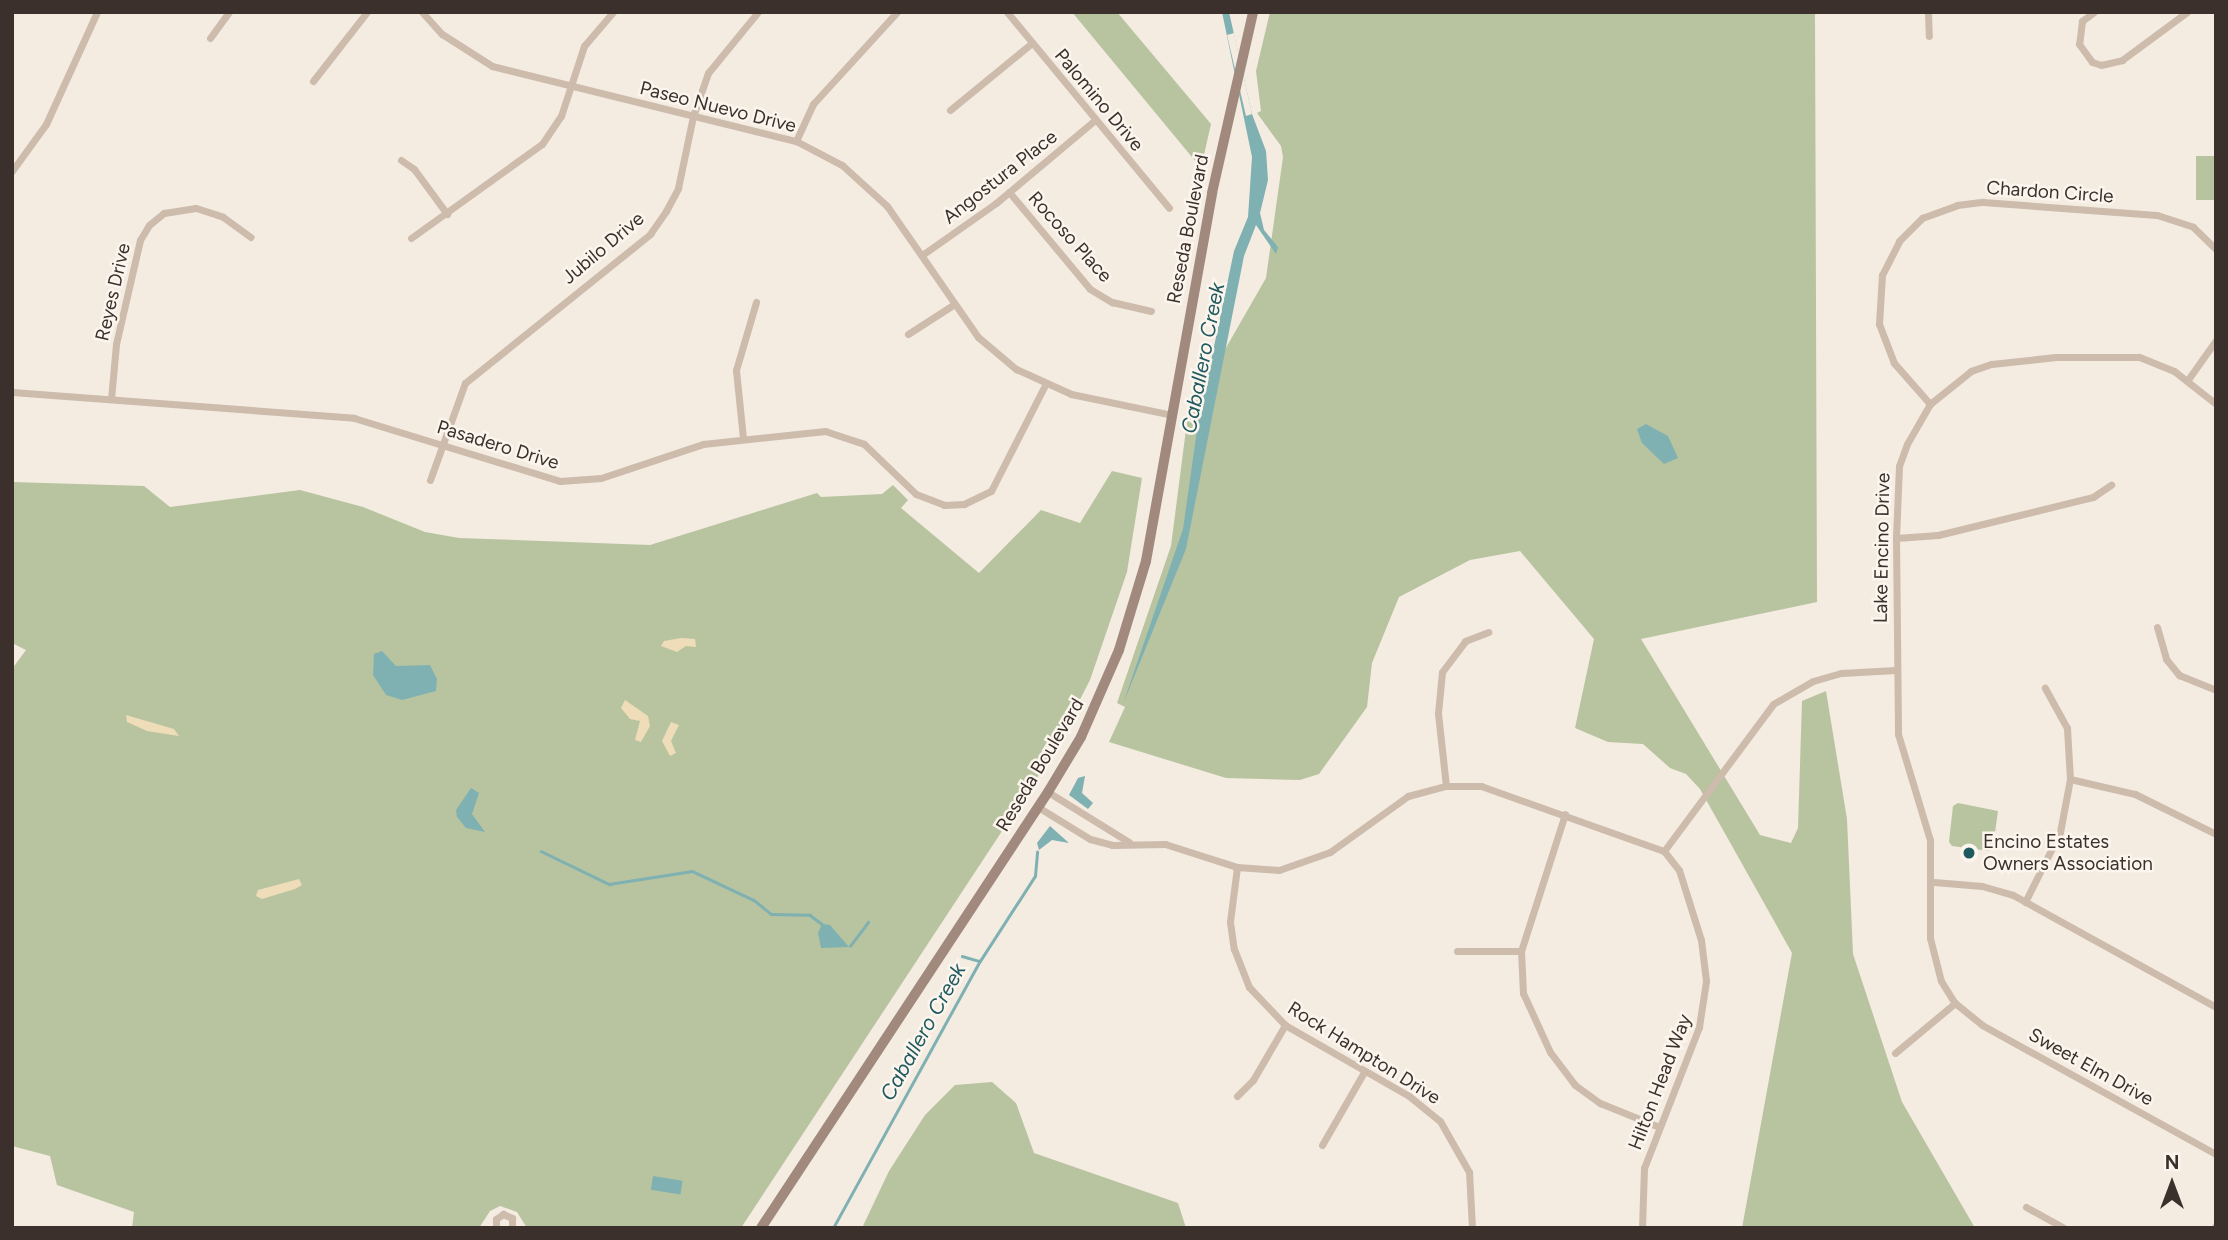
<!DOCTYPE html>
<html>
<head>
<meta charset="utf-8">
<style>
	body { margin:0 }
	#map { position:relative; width:2228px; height:1240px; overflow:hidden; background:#f4ebe1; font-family:Figtree,sans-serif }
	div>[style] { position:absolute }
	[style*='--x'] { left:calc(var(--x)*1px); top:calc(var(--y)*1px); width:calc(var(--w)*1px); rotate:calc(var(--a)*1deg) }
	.green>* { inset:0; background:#b8c4a0; transform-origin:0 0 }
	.sand>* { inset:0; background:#efdcb8 }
	.water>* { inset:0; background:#7fb0b2; transform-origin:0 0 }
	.pier>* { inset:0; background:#f4ebe1 }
	.stream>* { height:2.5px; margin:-1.25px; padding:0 1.25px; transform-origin:1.25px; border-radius:1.25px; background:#7fb0b2 }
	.street>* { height:7px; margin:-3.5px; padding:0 3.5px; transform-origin:3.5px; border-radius:3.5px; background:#cdbbac }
	.secondary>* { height:10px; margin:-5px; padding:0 5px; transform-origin:5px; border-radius:5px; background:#a18a7d }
	.dots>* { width:19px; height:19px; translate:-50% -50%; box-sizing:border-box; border:4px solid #fbf5ee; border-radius:50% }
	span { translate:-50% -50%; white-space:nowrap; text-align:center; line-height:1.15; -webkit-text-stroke:5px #fbf5ee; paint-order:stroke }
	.street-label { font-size:19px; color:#3b302b }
	.poi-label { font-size:19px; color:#3b302b }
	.left { translate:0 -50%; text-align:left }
	.water-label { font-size:21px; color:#1f5a5e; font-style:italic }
	.frame { position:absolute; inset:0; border:14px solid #3b302b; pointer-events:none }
	.north { position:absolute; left:2137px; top:1149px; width:70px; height:70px; -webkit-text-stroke:5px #fbf5ee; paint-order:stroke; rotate:0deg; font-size:19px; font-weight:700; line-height:28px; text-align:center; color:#3b302b }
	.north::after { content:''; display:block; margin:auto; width:24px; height:32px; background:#3b302b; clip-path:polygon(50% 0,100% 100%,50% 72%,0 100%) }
</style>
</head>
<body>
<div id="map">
	<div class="green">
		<i style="clip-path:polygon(1072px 12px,1117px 12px,1211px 124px,1201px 168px)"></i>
		<i style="clip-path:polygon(1270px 12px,1815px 12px,1817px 602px,1641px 639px,1760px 835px,1791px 843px,1798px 828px,1802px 701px,1826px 691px,1847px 819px,1853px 954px,1902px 1102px,1975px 1228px,1742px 1228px,1792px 953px,1700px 789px,1686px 774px,1670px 768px,1643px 744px,1608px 742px,1575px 728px,1594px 639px,1520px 551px,1470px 560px,1399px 597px,1372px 663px,1367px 707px,1319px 774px,1300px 780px,1226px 778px,1109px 742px,1125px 707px,1117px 703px,1171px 546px,1188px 414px,1266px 278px,1283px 157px,1281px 146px,1257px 113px,1261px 111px,1256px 71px)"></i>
		<i style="left:2196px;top:156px;width:20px;height:44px"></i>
		<i style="clip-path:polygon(1112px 471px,1142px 478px,1127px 572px,1090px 680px,1050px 758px,741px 1228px,527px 1228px,517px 1212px,500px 1206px,490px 1211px,479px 1228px,132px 1228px,134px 1212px,57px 1185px,50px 1156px,12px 1146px,12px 669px,26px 650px,12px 643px,12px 482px,144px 486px,170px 507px,300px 490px,363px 507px,425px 532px,459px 538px,650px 545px,817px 493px,821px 497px,882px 494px,893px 485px,908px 500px,901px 508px,979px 573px,1041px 510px,1080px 523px)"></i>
		<i style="clip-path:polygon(1958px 803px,1998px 811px,1993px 847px,1989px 851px,1952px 846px,1949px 842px,1953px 806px)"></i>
		<i style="clip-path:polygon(992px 1082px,1016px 1103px,1034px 1153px,1178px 1203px,1186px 1228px,862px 1228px,889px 1171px,925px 1115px,955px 1085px)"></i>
	</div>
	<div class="sand">
		<i style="clip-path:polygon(681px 638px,695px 639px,696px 647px,686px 646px,677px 652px,661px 646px,664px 641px)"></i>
		<i style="clip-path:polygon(625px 700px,648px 716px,650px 726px,641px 742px,635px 740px,640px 721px,630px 719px,621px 708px)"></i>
		<i style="clip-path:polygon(126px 715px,174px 729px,179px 736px,147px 731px,127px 722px)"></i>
		<i style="clip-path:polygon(671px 722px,679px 725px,671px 741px,676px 753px,670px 756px,662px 741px)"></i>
		<i style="clip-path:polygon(299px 879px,302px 885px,295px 889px,262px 899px,256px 896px,258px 890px)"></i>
	</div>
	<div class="water">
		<i style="clip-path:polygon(1222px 12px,1229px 12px,1252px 114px,1266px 151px,1268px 180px,1260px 213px,1264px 230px,1278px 247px,1276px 254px,1256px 225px,1244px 256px,1186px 549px,1123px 704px,1183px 529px,1198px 423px,1234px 251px,1248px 217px,1252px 157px)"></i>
		<i style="clip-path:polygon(1646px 424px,1668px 436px,1678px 458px,1664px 464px,1642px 443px,1637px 429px)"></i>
		<i style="clip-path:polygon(382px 651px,396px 666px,430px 665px,437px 679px,436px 691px,402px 700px,386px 695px,373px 675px,374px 654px)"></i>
		<i style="clip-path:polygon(1085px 776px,1082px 793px,1093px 803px,1088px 809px,1069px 795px,1078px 778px)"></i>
		<i style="clip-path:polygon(471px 788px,479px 793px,472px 814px,485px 832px,466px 828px,457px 817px,456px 810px)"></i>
		<i style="clip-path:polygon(1050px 826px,1069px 843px,1052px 840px,1039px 850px,1037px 843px)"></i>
		<i style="clip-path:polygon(822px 924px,830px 925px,849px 947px,821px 948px,818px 933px)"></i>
		<i style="left:653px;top:1176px;width:30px;height:14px;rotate:9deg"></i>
	</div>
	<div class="pier">
		<i style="clip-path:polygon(1234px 33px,1252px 114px,1246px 116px,1227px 35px)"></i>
	</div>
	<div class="stream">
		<i style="--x:541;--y:851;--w:76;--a:25.9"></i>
		<i style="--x:609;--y:884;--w:84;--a:-8.9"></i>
		<i style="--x:692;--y:871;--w:68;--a:25.1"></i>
		<i style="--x:754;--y:900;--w:22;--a:39"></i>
		<i style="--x:771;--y:914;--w:39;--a:1"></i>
		<i style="--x:810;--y:915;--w:15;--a:37"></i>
		<i style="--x:850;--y:946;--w:30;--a:-53"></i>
		<i style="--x:962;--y:956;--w:18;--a:16"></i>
		<i style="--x:833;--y:1228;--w:305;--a:-61.2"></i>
		<i style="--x:980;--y:961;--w:101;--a:-57.1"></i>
		<i style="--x:1035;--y:876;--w:24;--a:-85"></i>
	</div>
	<div class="street">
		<i style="--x:422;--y:12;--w:30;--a:48"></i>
		<i style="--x:442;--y:34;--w:59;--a:32.6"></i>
		<i style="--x:492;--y:66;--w:313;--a:13.9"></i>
		<i style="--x:796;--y:141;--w:52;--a:27.6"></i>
		<i style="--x:842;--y:165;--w:61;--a:42.3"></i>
		<i style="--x:887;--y:206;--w:160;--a:55.2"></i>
		<i style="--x:978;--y:337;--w:50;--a:40.1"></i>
		<i style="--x:1016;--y:369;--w:60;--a:24.4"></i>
		<i style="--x:1071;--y:394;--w:103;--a:11.7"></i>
		<i style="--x:1007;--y:12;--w:254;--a:50.4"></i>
		<i style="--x:1928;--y:12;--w:24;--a:88"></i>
		<i style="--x:2094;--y:12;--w:15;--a:143"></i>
		<i style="--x:2082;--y:21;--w:23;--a:97"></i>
		<i style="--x:2079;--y:44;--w:22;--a:54"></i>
		<i style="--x:2092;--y:62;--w:9;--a:18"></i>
		<i style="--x:2101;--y:65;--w:22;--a:-13"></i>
		<i style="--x:2122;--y:60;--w:81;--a:-36.4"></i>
		<i style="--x:210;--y:38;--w:32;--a:-54"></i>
		<i style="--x:313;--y:81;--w:88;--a:-52"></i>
		<i style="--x:950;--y:110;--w:106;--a:-39.3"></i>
		<i style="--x:796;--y:141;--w:41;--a:-65.3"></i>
		<i style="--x:813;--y:104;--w:125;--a:-47.6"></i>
		<i style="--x:401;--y:160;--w:16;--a:35"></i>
		<i style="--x:414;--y:169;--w:56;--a:53.7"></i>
		<i style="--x:12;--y:171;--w:58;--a:-54.1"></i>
		<i style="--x:46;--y:124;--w:123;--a:-65.5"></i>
		<i style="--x:1009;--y:192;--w:126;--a:50.1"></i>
		<i style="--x:1090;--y:289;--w:26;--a:31"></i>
		<i style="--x:1112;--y:302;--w:40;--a:13"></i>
		<i style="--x:411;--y:238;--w:161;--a:-35.7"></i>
		<i style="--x:542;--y:144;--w:34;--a:-56"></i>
		<i style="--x:561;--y:116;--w:74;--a:-71.8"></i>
		<i style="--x:584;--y:46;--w:45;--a:-49.5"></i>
		<i style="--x:922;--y:255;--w:90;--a:-35.1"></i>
		<i style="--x:996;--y:203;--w:129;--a:-40"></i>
		<i style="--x:908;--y:334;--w:54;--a:-32.8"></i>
		<i style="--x:2187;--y:381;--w:50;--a:-54.7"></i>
		<i style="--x:12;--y:392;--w:343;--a:4.3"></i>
		<i style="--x:354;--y:418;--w:215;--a:17"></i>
		<i style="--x:560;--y:481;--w:41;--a:-4.2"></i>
		<i style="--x:601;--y:478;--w:108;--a:-18.4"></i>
		<i style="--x:703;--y:444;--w:123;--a:-6.1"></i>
		<i style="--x:825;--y:431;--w:41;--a:18.4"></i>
		<i style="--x:864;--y:444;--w:72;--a:43.9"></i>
		<i style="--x:916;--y:494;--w:30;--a:21"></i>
		<i style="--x:944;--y:505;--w:20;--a:-3"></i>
		<i style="--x:964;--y:504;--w:30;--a:-26"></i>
		<i style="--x:991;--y:491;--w:119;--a:-63"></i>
		<i style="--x:111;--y:399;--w:55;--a:-84.8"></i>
		<i style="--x:116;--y:344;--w:107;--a:-77"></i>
		<i style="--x:140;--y:240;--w:17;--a:-59"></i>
		<i style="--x:149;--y:225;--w:19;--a:-39"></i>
		<i style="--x:164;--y:213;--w:32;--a:-9"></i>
		<i style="--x:196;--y:208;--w:28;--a:18"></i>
		<i style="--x:223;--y:217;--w:34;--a:36"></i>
		<i style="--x:1930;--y:404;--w:55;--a:-131.3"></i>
		<i style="--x:1894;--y:363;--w:42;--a:-111"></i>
		<i style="--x:1879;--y:324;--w:49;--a:-86.5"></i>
		<i style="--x:1882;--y:275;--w:38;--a:-63"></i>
		<i style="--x:1899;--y:241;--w:33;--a:-45"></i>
		<i style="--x:1922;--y:218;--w:37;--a:-20"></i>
		<i style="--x:1957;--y:205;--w:26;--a:-7"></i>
		<i style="--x:1983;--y:202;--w:174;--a:4.3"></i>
		<i style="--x:2157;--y:215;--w:38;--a:18"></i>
		<i style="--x:2193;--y:227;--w:32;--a:44"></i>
		<i style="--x:2216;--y:404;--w:53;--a:-141.8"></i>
		<i style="--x:2174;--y:371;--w:38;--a:-158"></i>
		<i style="--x:2139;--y:357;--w:83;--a:180"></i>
		<i style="--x:2056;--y:357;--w:65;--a:173.9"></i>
		<i style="--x:1991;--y:364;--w:21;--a:161"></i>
		<i style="--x:1971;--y:371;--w:53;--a:141.2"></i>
		<i style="--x:1930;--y:404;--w:46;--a:119.9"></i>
		<i style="--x:1907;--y:444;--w:23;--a:110"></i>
		<i style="--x:1899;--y:466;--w:72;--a:92.4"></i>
		<i style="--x:1896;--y:538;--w:196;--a:89.4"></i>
		<i style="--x:1898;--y:734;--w:111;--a:73.2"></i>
		<i style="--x:1930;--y:840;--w:98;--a:90"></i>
		<i style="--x:1930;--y:938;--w:44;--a:75.7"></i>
		<i style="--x:1941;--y:981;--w:26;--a:58"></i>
		<i style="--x:1955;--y:1003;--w:35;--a:39"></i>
		<i style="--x:1982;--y:1025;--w:267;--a:28.9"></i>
		<i style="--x:743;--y:438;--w:68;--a:-95.9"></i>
		<i style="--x:736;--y:370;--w:71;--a:-73.6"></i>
		<i style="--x:430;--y:480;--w:103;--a:-70.2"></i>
		<i style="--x:465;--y:383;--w:238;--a:-38.8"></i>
		<i style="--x:650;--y:234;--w:28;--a:-55"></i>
		<i style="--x:666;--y:211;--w:26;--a:-62"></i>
		<i style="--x:678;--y:188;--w:74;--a:-78.2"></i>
		<i style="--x:693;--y:116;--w:46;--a:-70.8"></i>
		<i style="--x:708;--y:73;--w:79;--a:-50.7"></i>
		<i style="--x:1896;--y:538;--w:42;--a:-4.1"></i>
		<i style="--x:1938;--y:535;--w:160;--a:-13.8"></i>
		<i style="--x:2093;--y:497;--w:22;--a:-34"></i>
		<i style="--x:2157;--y:627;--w:33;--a:74"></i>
		<i style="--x:2166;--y:659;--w:21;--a:51"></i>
		<i style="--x:2179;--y:675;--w:40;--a:22"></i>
		<i style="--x:2070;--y:779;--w:67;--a:13"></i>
		<i style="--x:2135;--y:794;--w:90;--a:26.3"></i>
		<i style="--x:1446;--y:786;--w:73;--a:-96.3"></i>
		<i style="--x:1438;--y:713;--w:41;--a:-84.4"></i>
		<i style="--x:1442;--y:672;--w:39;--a:-53"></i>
		<i style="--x:1465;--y:641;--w:25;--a:-21"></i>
		<i style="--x:1048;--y:792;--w:95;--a:31.7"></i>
		<i style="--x:1038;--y:807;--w:61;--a:31.6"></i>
		<i style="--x:1090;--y:839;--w:23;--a:15"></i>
		<i style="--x:1112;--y:845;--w:53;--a:-1.1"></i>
		<i style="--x:1165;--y:844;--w:76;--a:17.7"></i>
		<i style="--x:1237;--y:867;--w:42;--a:4.1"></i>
		<i style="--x:1279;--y:870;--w:54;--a:-19.4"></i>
		<i style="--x:1330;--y:852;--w:96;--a:-35.7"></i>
		<i style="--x:1408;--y:796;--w:39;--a:-15"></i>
		<i style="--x:1446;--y:786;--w:35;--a:0"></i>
		<i style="--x:1481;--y:786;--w:194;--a:19.6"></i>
		<i style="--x:1664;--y:851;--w:24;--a:52"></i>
		<i style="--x:1679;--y:870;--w:73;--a:72.6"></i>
		<i style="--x:1701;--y:940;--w:41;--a:83"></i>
		<i style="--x:1706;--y:981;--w:47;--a:98.7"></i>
		<i style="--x:1699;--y:1027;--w:151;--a:111.3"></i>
		<i style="--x:1644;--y:1168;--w:60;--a:91.9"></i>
		<i style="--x:1565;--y:814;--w:144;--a:107.8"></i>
		<i style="--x:1521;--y:951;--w:42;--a:87.3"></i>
		<i style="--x:1523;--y:993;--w:65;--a:65.4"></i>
		<i style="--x:1550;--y:1052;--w:41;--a:52.9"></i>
		<i style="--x:1575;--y:1085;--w:31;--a:36"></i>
		<i style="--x:1600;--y:1103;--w:64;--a:22.1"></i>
		<i style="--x:1664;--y:851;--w:183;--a:-53.4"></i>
		<i style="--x:1773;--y:704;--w:46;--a:-29.9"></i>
		<i style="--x:1813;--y:681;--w:29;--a:-16"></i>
		<i style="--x:1841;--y:673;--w:55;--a:-3.1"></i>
		<i style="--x:1237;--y:867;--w:55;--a:97.3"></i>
		<i style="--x:1230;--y:922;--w:27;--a:82"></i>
		<i style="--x:1234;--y:949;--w:41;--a:68.5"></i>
		<i style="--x:1249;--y:987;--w:52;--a:46.5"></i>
		<i style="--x:1285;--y:1025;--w:143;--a:29.8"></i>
		<i style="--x:1409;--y:1096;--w:40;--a:39"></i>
		<i style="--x:1440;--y:1121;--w:59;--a:60.4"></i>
		<i style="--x:1469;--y:1172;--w:56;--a:86.9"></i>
		<i style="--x:1934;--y:882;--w:48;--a:4.8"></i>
		<i style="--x:1982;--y:886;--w:32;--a:16"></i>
		<i style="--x:2013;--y:895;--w:232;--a:28.9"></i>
		<i style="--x:2025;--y:902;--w:78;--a:-63.4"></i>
		<i style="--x:2060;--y:832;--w:54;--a:-79.3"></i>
		<i style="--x:2070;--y:779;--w:51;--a:-93.4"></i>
		<i style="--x:2067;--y:728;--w:46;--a:-118.8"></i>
		<i style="--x:1457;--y:951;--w:64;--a:0"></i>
		<i style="--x:1895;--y:1053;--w:78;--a:-39.8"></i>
		<i style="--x:1237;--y:1096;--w:23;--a:-45"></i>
		<i style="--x:1253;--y:1080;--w:64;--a:-59.8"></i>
		<i style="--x:1322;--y:1145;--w:84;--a:-60.1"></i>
		<i style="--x:2026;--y:1207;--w:43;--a:28.9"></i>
		<i style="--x:496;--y:1228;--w:9;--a:-90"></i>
		<i style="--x:496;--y:1219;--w:9;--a:-36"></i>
		<i style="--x:503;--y:1214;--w:10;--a:24"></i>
		<i style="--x:512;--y:1218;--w:10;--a:90"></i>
		<i style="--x:2214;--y:1228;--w:4;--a:-56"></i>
	</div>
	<div class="secondary">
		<i style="--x:761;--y:1228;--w:522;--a:-56.64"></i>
		<i style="--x:1048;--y:792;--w:64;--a:-59"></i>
		<i style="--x:1081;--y:737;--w:95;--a:-66.4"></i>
		<i style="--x:1119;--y:650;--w:93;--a:-73.1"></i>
		<i style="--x:1146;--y:561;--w:374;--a:-79.8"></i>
		<i style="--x:1212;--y:193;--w:186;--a:-77.2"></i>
	</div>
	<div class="dots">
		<i style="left:1969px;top:853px;background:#1f5a5e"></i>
	</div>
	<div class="street-label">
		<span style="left:1099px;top:100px;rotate:50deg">Palomino Drive</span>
		<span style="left:718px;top:107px;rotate:14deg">Paseo Nuevo Drive</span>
		<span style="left:1000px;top:177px;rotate:-38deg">Angostura Place</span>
		<span style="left:2050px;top:192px;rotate:4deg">Chardon Circle</span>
		<span style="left:1188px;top:229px;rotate:-79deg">Reseda Boulevard</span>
		<span style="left:1070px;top:237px;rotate:48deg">Rocoso Place</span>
		<span style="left:603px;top:248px;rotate:-40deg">Jubilo Drive</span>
		<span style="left:113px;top:292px;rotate:-77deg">Reyes Drive</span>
		<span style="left:498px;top:445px;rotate:17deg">Pasadero Drive</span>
		<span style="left:1882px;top:548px;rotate:-89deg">Lake Encino Drive</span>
		<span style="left:1040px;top:765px;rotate:-59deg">Reseda Boulevard</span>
		<span style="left:1364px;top:1053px;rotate:32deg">Rock Hampton Drive</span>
		<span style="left:2091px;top:1067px;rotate:29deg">Sweet Elm Drive</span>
		<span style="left:1660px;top:1082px;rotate:-69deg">Hilton Head Way</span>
	</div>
	<div class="poi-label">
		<span class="left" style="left:1983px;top:853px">Encino Estates<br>Owners Association</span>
	</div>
	<div class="water-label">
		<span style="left:1203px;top:358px;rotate:-79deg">Caballero Creek</span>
		<span style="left:923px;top:1032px;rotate:-61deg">Caballero Creek</span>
	</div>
	<div class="frame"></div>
	<div class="north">N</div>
</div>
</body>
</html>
